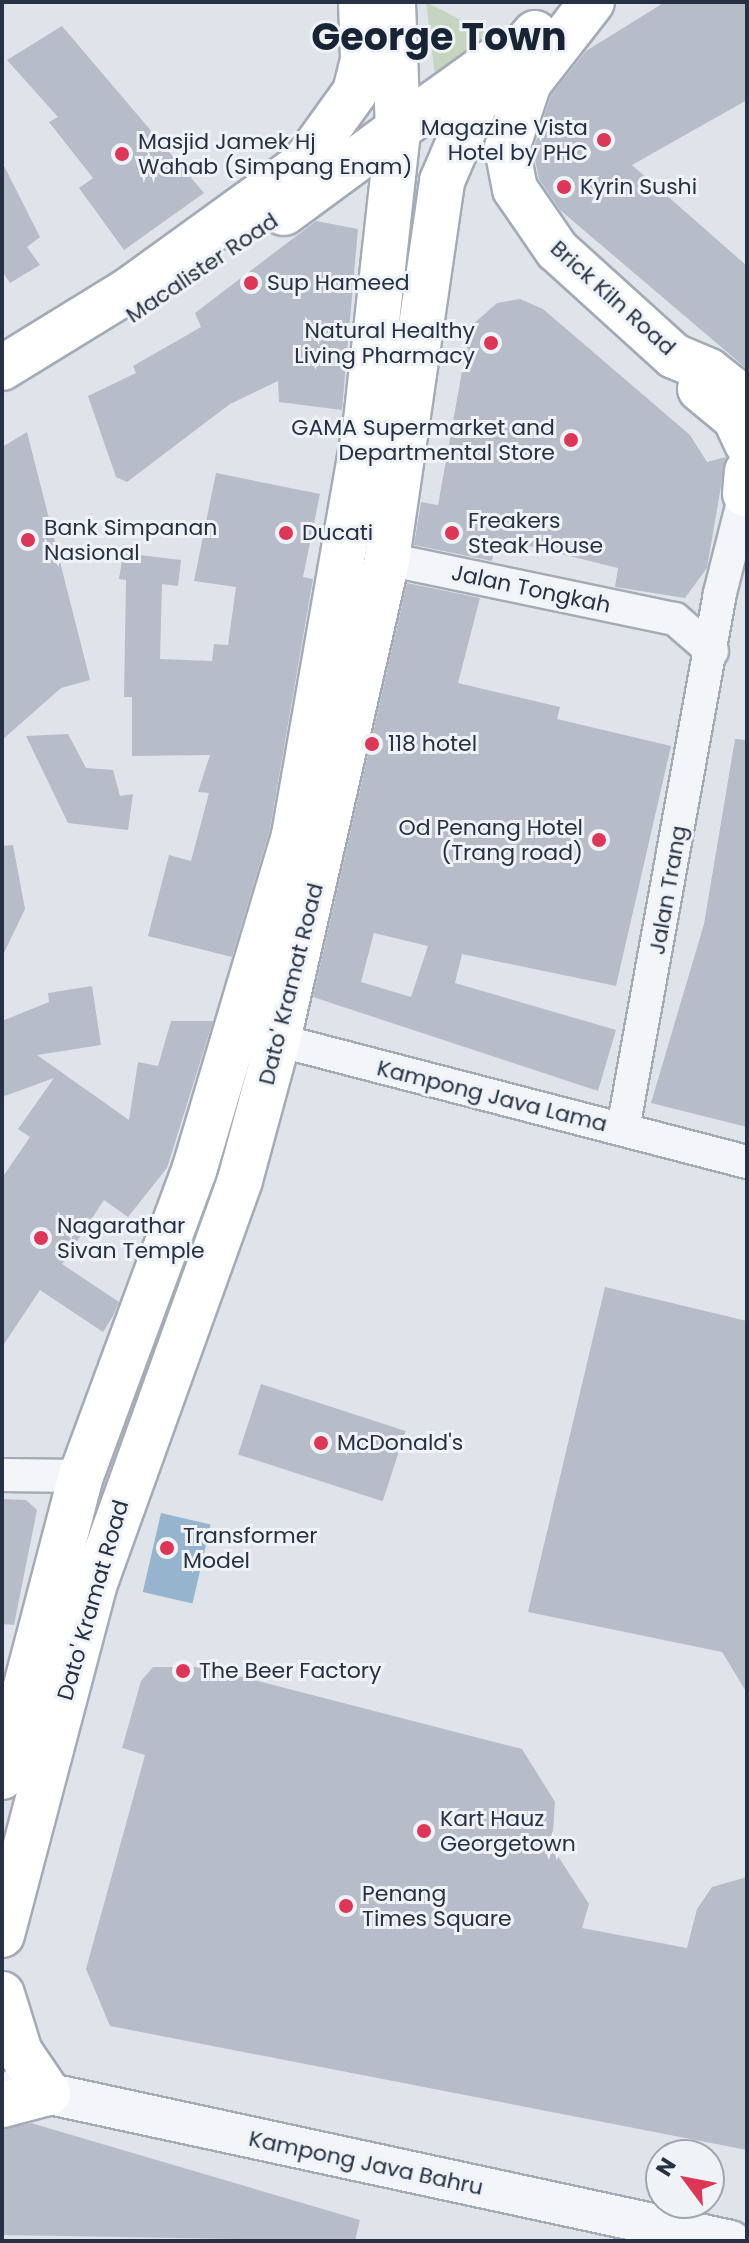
<!DOCTYPE html>
<html>
<head>
<meta charset="utf-8">
<style>
	body { margin:0 }
	#map { position:relative; width:749px; height:2243px; overflow:hidden; background:#dfe4ea; font-family:Poppins,sans-serif }
	div>[style] { position:absolute }
	[style*='--x'] { left:calc(var(--x)*1px); top:calc(var(--y)*1px); width:calc(var(--w)*1px); rotate:calc(var(--a)*1deg) }
	.green>* { inset:0; background:#c6d5bf }
	.water>* { inset:0; background:#96b4ce; transform-origin:0 0 }
	.building>* { inset:0; background:#b6bdc8; transform-origin:0 0 }
	.roads { filter:drop-shadow(2px 0 #a4abb5) drop-shadow(-2px 0 #a4abb5) drop-shadow(0 2px #a4abb5) drop-shadow(0 -2px #a4abb5) }
	.minor>* { height:32px; margin:-16px; padding:0 16px; transform-origin:16px; border-radius:16px; background:#f3f5f8 }
	.tertiary>* { height:40px; margin:-20px; padding:0 20px; transform-origin:20px; border-radius:20px; background:#f3f5f8 }
	.secondary>* { height:44px; margin:-22px; padding:0 22px; transform-origin:22px; border-radius:22px; background:#fff }
	.primary>* { height:44px; margin:-22px; padding:0 22px; transform-origin:22px; border-radius:22px; background:#fff }
	.dots>* { width:22px; height:22px; translate:-50% -50%; box-sizing:border-box; border:4px solid #eff3f7; border-radius:50% }
	span { translate:-50% -50%; white-space:nowrap; text-align:center; line-height:1.15; -webkit-text-stroke:6px #eff3f7; paint-order:stroke }
	.poi-label { font-size:22px; color:#263243 }
	.right { translate:-100% -50%; text-align:right }
	.left { translate:0 -50%; text-align:left }
	.street-label { font-size:22px; color:#263243 }
	.town-label { font-size:38px; color:#182334; font-weight:700 }
	.frame { position:absolute; inset:0; border:4px solid #263243; pointer-events:none }
	.north { position:absolute; left:645px; top:2139px; width:80px; height:80px; box-sizing:border-box; background:#eff3f7; border:2px solid #9fa6af; border-radius:50%; rotate:302deg; font-size:22px; font-weight:700; line-height:32px; text-align:center; color:#263243 }
	.north::after { content:''; display:block; margin:auto; width:28px; height:36px; background:#de3657; clip-path:polygon(50% 0,100% 100%,50% 72%,0 100%) }
</style>
</head>
<body>
<div id="map">
	<div class="green">
		<i style="clip-path:polygon(426px 2px,467px 23px,497px 30px,435px 75px)"></i>
	</div>
	<div class="water">
		<i style="left:161px;top:1513px;width:51px;height:81px;rotate:13deg"></i>
	</div>
	<div class="building">
		<i style="clip-path:polygon(665px 2px,747px 2px,747px 100px,632px 165px,747px 266px,747px 369px,560px 210px,539px 179px,533px 150px,551px 95px,586px 51px)"></i>
		<i style="clip-path:polygon(62px 26px,204px 193px,124px 250px,79px 188px,93px 178px,49px 122px,58px 117px,7px 60px)"></i>
		<i style="clip-path:polygon(2px 162px,40px 237px,27px 247px,40px 265px,10px 283px,2px 271px)"></i>
		<i style="clip-path:polygon(316px 221px,358px 229px,342px 410px,279px 402px,278px 381px,230px 404px,127px 482px,116px 477px,88px 396px,136px 373px,133px 366px,201px 327px,195px 313px)"></i>
		<i style="clip-path:polygon(520px 299px,543px 309px,690px 435px,707px 462px,726px 457px,707px 568px,685px 598px,615px 587px,618px 568px,497px 538px,492px 561px,414px 545px,421px 502px,438px 505px,470px 327px,497px 303px)"></i>
		<i style="clip-path:polygon(27px 432px,90px 680px,61px 688px,2px 740px,2px 447px)"></i>
		<i style="clip-path:polygon(216px 473px,320px 494px,303px 577px,313px 579px,270px 829px,232px 957px,148px 936px,169px 855px,191px 861px,209px 793px,198px 792px,210px 755px,132px 756px,132px 697px,124px 697px,126px 580px,119px 579px,123px 553px,181px 560px,178px 586px,162px 584px,160px 659px,212px 661px,214px 644px,228px 645px,236px 587px,194px 581px)"></i>
		<i style="clip-path:polygon(evenodd,407px 583px,480px 598px,458px 683px,560px 707px,557px 719px,671px 746px,616px 986px,462px 954px,455px 983px,616px 1030px,598px 1091px,313px 997px,407px 583px,374px 933px,428px 946px,411px 997px,361px 982px,374px 933px)"></i>
		<i style="clip-path:polygon(68px 734px,86px 768px,113px 770px,120px 796px,133px 794px,128px 830px,68px 823px,26px 736px)"></i>
		<i style="clip-path:polygon(735px 739px,747px 740px,747px 1127px,651px 1103px,704px 924px)"></i>
		<i style="clip-path:polygon(13px 845px,25px 909px,2px 957px,2px 846px)"></i>
		<i style="clip-path:polygon(92px 986px,101px 1045px,37px 1055px,129px 1120px,138px 1062px,158px 1066px,171px 1021px,213px 1021px,167px 1168px,128px 1217px,104px 1200px,62px 1264px,119px 1302px,113px 1316px,103px 1332px,40px 1290px,2px 1347px,2px 1178px,30px 1137px,18px 1129px,54px 1078px,2px 1097px,2px 1021px,49px 1002px,48px 993px)"></i>
		<i style="clip-path:polygon(605px 1287px,747px 1321px,747px 1693px,722px 1652px,528px 1612px)"></i>
		<i style="left:261px;top:1384px;width:152px;height:74px;rotate:18deg"></i>
		<i style="clip-path:polygon(2px 1499px,26px 1500px,37px 1510px,14px 1625px,2px 1624px)"></i>
		<i style="clip-path:polygon(153px 1667px,203px 1667px,522px 1749px,555px 1802px,552px 1847px,589px 1904px,582px 1928px,687px 1948px,697px 1909px,712px 1887px,747px 1877px,747px 2150px,110px 2026px,86px 1969px,145px 1755px,122px 1748px,141px 1681px)"></i>
		<i style="clip-path:polygon(31px 2123px,360px 2220px,355px 2241px,2px 2235px,2px 2129px)"></i>
	</div>
	<div class="roads">
		<div class="minor">
			<i style="--x:387;--y:559;--w:294;--a:11.8"></i>
			<i style="--x:675;--y:619;--w:49;--a:40.9"></i>
			<i style="--x:258;--y:1035;--w:505;--a:14.56"></i>
			<i style="--x:623;--y:1129;--w:545;--a:-79.74"></i>
			<i style="--x:720;--y:593;--w:102;--a:-75.8"></i>
			<i style="--x:2;--y:1475;--w:79;--a:0.7"></i>
		</div>
		<div class="tertiary">
			<i style="--x:18;--y:2087;--w:729;--a:12.19"></i>
		</div>
		<div class="secondary">
			<i style="--x:284;--y:213;--w:142;--a:-36.4"></i>
			<i style="--x:2;--y:368;--w:149;--a:-31.6"></i>
			<i style="--x:129;--y:290;--w:215;--a:-35.9"></i>
			<i style="--x:303;--y:164;--w:89;--a:-54.2"></i>
			<i style="--x:355;--y:92;--w:34;--a:-76"></i>
			<i style="--x:363;--y:59;--w:57;--a:-92"></i>
		</div>
		<div class="primary">
			<i style="--x:592;--y:2;--w:103;--a:127.9"></i>
			<i style="--x:529;--y:83;--w:69;--a:108.7"></i>
			<i style="--x:507;--y:148;--w:42;--a:79"></i>
			<i style="--x:515;--y:189;--w:74;--a:55.5"></i>
			<i style="--x:557;--y:250;--w:158;--a:42.2"></i>
			<i style="--x:674;--y:356;--w:38;--a:23"></i>
			<i style="--x:709;--y:371;--w:48;--a:38.3"></i>
			<i style="--x:398;--y:129;--w:125;--a:-35.6"></i>
			<i style="--x:700;--y:389;--w:45;--a:39.6"></i>
			<i style="--x:735;--y:418;--w:29;--a:65"></i>
			<i style="--x:745;--y:494;--w:23;--a:-85"></i>
			<i style="--x:2;--y:1777;--w:311;--a:-75.3"></i>
			<i style="--x:81;--y:1476;--w:325;--a:-69.7"></i>
			<i style="--x:194;--y:1171;--w:351;--a:-73.4"></i>
			<i style="--x:294;--y:835;--w:420;--a:-80.1"></i>
			<i style="--x:366;--y:421;--w:294;--a:-83.7"></i>
			<i style="--x:398;--y:129;--w:127;--a:-92.3"></i>
			<i style="--x:2;--y:1935;--w:361;--a:-75.2"></i>
			<i style="--x:94;--y:1586;--w:431;--a:-70.2"></i>
			<i style="--x:240;--y:1180;--w:145;--a:-74.8"></i>
			<i style="--x:278;--y:1040;--w:493;--a:-77.2"></i>
			<i style="--x:387;--y:559;--w:382;--a:-81.7"></i>
			<i style="--x:442;--y:181;--w:84;--a:-66.8"></i>
			<i style="--x:475;--y:104;--w:93;--a:-49.8"></i>
			<i style="--x:2;--y:1994;--w:61;--a:72.8"></i>
			<i style="--x:20;--y:2052;--w:50;--a:55.7"></i>
			<i style="--x:48;--y:2093;--w:48;--a:165.4"></i>
		</div>
	</div>
	<div class="dots">
		<i style="left:604px;top:140px;background:#de3657"></i>
		<i style="left:122px;top:154px;background:#de3657"></i>
		<i style="left:564px;top:187px;background:#de3657"></i>
		<i style="left:251px;top:283px;background:#de3657"></i>
		<i style="left:491px;top:343px;background:#de3657"></i>
		<i style="left:571px;top:440px;background:#de3657"></i>
		<i style="left:286px;top:533px;background:#de3657"></i>
		<i style="left:452px;top:533px;background:#de3657"></i>
		<i style="left:28px;top:540px;background:#de3657"></i>
		<i style="left:372px;top:744px;background:#de3657"></i>
		<i style="left:599px;top:840px;background:#de3657"></i>
		<i style="left:41px;top:1238px;background:#de3657"></i>
		<i style="left:321px;top:1443px;background:#de3657"></i>
		<i style="left:167px;top:1548px;background:#de3657"></i>
		<i style="left:183px;top:1671px;background:#de3657"></i>
		<i style="left:424px;top:1831px;background:#de3657"></i>
		<i style="left:346px;top:1906px;background:#de3657"></i>
	</div>
	<div class="poi-label">
		<span class="right" style="left:588px;top:140px">Magazine Vista<br>Hotel by PHC</span>
		<span class="left" style="left:138px;top:154px">Masjid Jamek Hj<br>Wahab (Simpang Enam)</span>
		<span class="left" style="left:580px;top:187px">Kyrin Sushi</span>
		<span class="left" style="left:267px;top:283px">Sup Hameed</span>
		<span class="right" style="left:475px;top:343px">Natural Healthy<br>Living Pharmacy</span>
		<span class="right" style="left:555px;top:440px">GAMA Supermarket and<br>Departmental Store</span>
		<span class="left" style="left:468px;top:533px">Freakers<br>Steak House</span>
		<span class="left" style="left:44px;top:540px">Bank Simpanan<br>Nasional</span>
		<span class="left" style="left:302px;top:533px">Ducati</span>
		<span class="left" style="left:388px;top:744px">118 hotel</span>
		<span class="right" style="left:583px;top:840px">Od Penang Hotel<br>(Trang road)</span>
		<span class="left" style="left:57px;top:1238px">Nagarathar<br>Sivan Temple</span>
		<span class="left" style="left:337px;top:1443px">McDonald's</span>
		<span class="left" style="left:183px;top:1548px">Transformer<br>Model</span>
		<span class="left" style="left:199px;top:1671px">The Beer Factory</span>
		<span class="left" style="left:440px;top:1831px">Kart Hauz<br>Georgetown</span>
		<span class="left" style="left:362px;top:1906px">Penang<br>Times Square</span>
	</div>
	<div class="street-label">
		<span style="left:202px;top:268px;rotate:-34deg">Macalister Road</span>
		<span style="left:613px;top:298px;rotate:42deg">Brick Kiln Road</span>
		<span style="left:531px;top:589px;rotate:12deg">Jalan Tongkah</span>
		<span style="left:668px;top:890px;rotate:-80deg">Jalan Trang</span>
		<span style="left:291px;top:984px;rotate:-76deg">Dato' Kramat Road</span>
		<span style="left:492px;top:1096px;rotate:14deg">Kampong Java Lama</span>
		<span style="left:93px;top:1600px;rotate:-74deg">Dato' Kramat Road</span>
		<span style="left:366px;top:2163px;rotate:12deg">Kampong Java Bahru</span>
	</div>
	<div class="town-label">
		<span style="left:439px;top:37px">George Town</span>
	</div>
	<div class="frame"></div>
	<div class="north">N</div>
</div>
</body>
</html>
